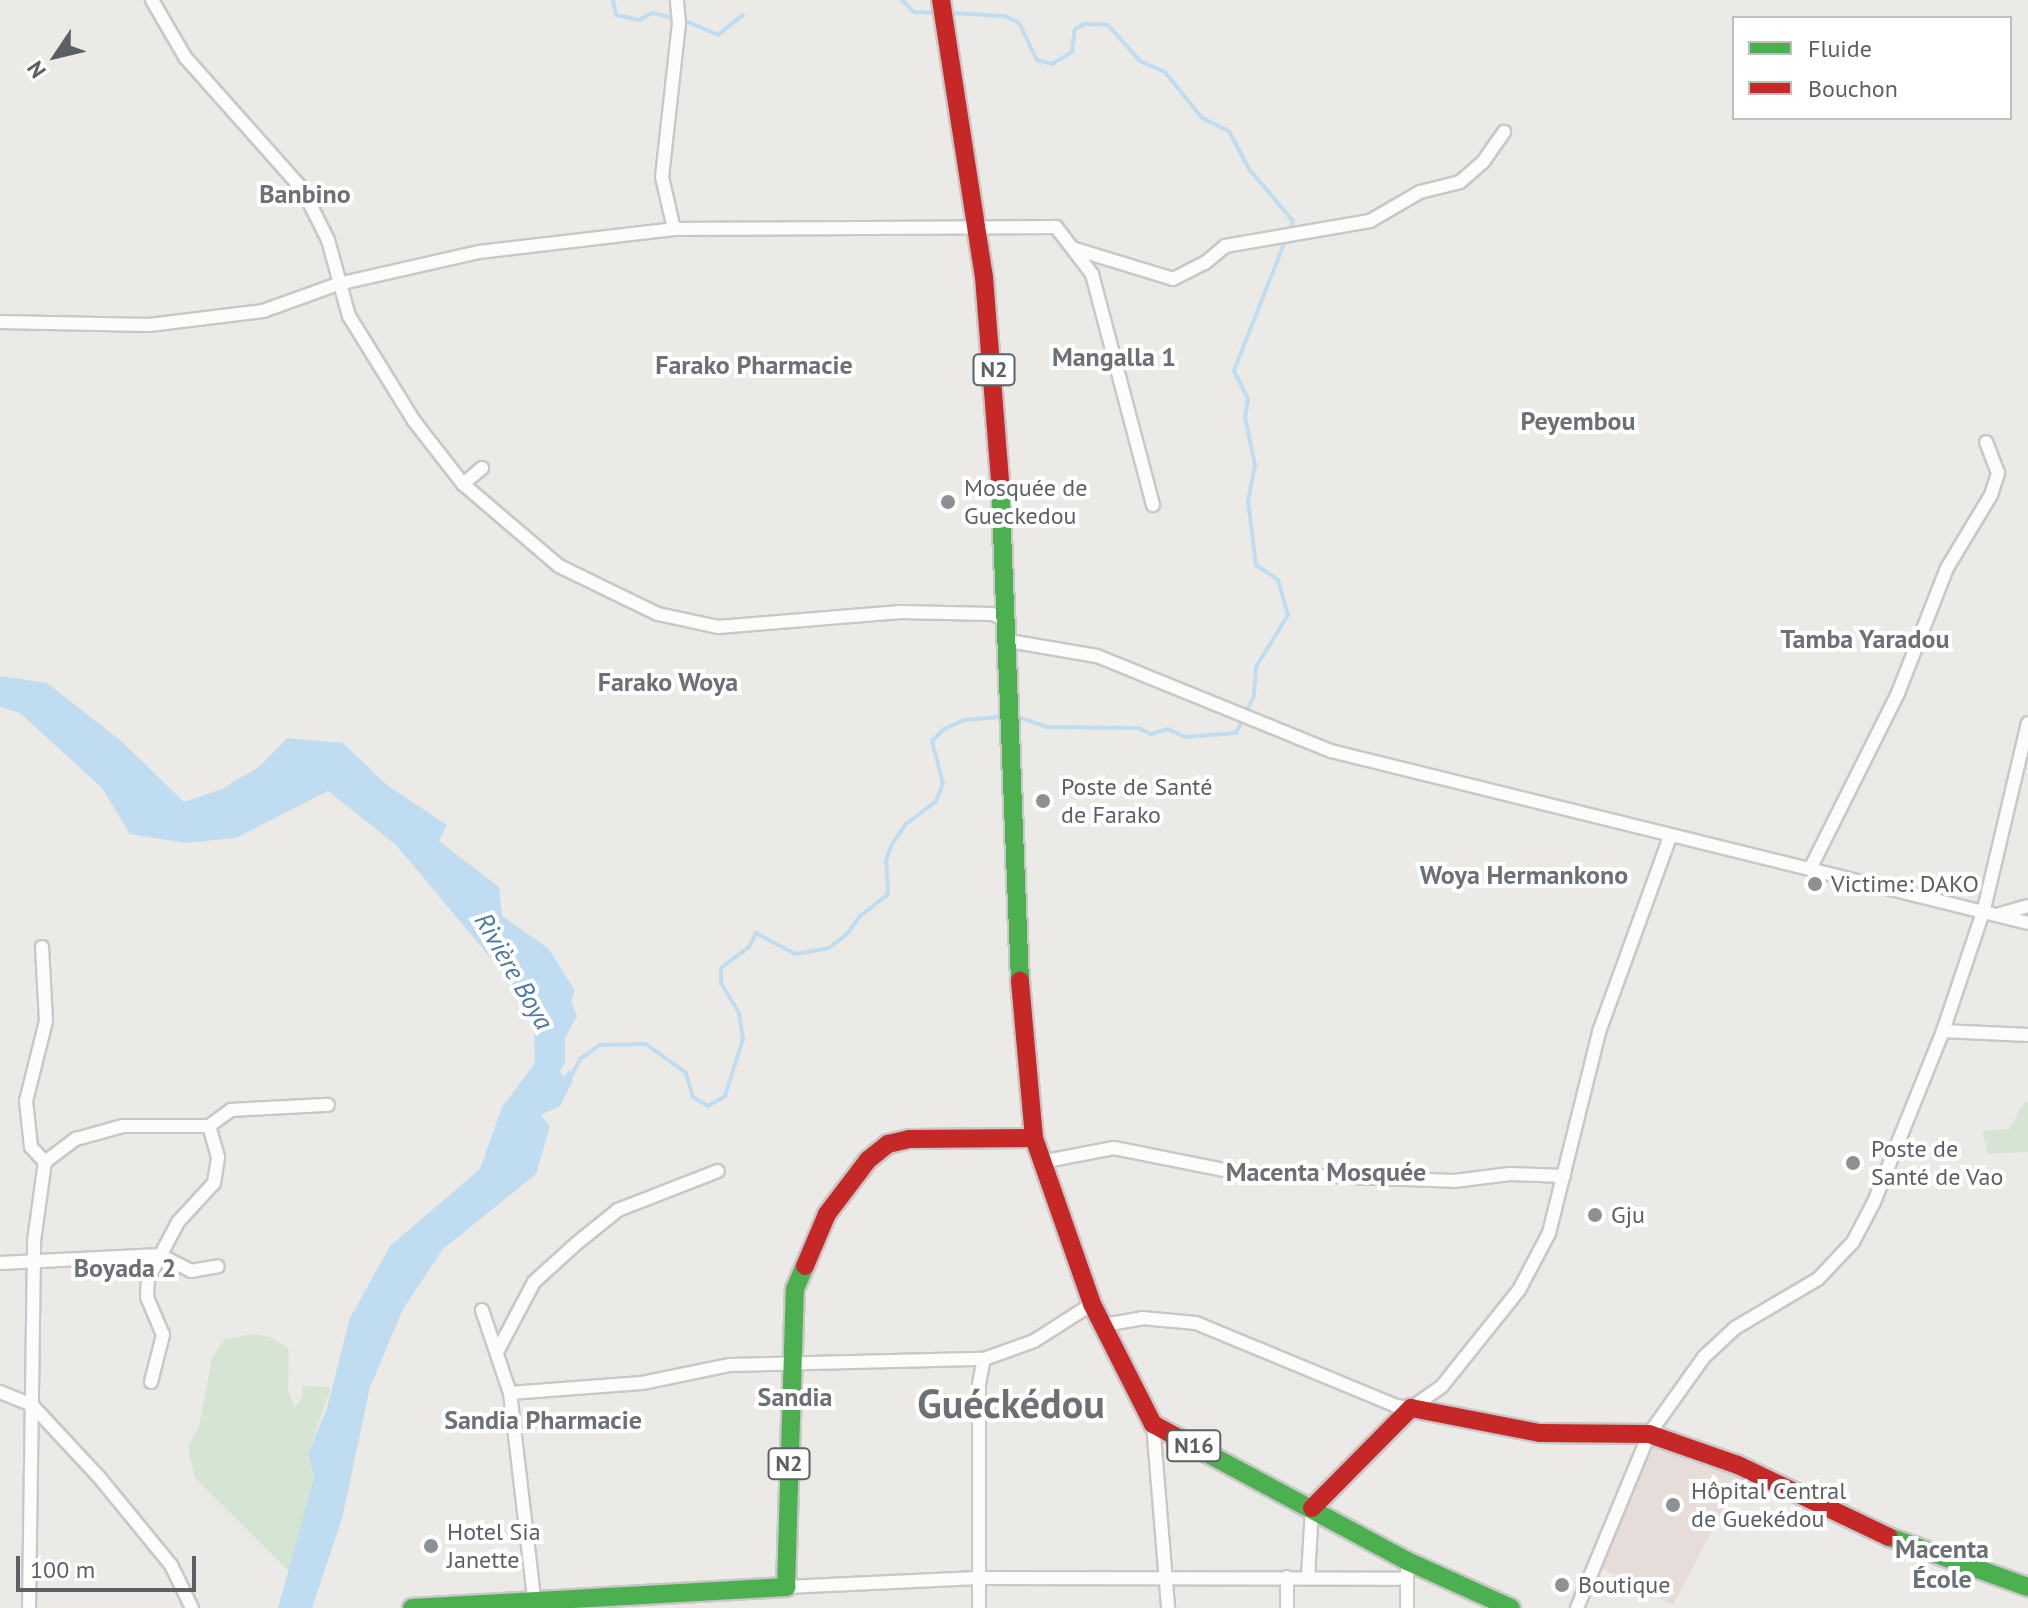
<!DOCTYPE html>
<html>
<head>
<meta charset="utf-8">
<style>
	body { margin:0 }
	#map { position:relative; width:2028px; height:1608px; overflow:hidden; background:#ebeae6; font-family:"PT Sans",sans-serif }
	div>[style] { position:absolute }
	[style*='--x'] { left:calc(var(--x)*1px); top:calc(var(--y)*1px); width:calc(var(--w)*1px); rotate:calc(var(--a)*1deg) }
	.medical>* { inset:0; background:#e6dcda }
	.green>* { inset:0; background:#d6e5d3 }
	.water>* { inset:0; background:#c0dcf0 }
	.stream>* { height:4px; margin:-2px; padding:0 2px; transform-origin:2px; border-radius:2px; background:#c0dcf0 }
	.roads { filter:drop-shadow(2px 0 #c8c8c8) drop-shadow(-2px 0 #c8c8c8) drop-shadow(0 2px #c8c8c8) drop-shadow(0 -2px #c8c8c8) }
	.street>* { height:12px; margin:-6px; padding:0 6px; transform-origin:6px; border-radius:6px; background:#fcfcfb }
	.fast>* { height:18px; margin:-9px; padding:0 9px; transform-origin:9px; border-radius:9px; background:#4caf50 }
	.jam>* { height:18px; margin:-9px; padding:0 9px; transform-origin:9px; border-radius:9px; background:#c62828 }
	.dots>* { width:22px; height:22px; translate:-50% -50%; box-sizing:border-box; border:4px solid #fff; border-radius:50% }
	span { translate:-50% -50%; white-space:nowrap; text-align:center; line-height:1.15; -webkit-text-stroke:8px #fff; paint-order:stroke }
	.shield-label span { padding:2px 6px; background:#fff; border:2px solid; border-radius:6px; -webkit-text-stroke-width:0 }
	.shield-label { font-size:22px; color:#5c5f63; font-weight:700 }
	.poi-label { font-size:24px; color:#5c5f63 }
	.left { translate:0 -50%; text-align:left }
	.neighbourhood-label { font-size:26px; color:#6d7175; font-weight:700 }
	.water-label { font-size:26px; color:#4c78a4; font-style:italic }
	.town-label { font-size:40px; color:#6d7175; font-weight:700 }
	.legend { position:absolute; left:1732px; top:16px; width:280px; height:104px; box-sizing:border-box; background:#fff; border:2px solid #bebfc1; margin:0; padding:10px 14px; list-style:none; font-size:24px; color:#5c5f63 }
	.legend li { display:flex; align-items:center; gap:16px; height:40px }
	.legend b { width:40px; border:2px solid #bebfc1 }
	.north { position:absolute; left:16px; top:16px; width:80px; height:80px; -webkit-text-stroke:6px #fff; paint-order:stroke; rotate:235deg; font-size:22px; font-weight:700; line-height:32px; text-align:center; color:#5c5f63 }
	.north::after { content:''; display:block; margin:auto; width:28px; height:36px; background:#5c5f63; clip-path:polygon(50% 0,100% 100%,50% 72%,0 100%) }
	.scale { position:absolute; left:16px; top:1556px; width:180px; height:36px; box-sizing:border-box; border:4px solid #5c5f63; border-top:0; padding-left:10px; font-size:24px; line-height:28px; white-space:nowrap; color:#5c5f63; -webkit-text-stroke:6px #fff; paint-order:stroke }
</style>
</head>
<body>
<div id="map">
	<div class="medical">
		<i style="clip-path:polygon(1649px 1434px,1745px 1468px,1673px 1605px,1595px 1565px)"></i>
	</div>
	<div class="green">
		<i style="clip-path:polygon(2024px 1102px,2028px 1102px,2028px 1152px,1988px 1154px,1982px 1131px,2009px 1129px)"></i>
		<i style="clip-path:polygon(252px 1334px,271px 1337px,289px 1349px,288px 1391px,295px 1408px,303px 1396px,302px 1386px,331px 1387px,308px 1454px,314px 1477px,291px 1573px,195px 1478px,188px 1447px,199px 1427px,212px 1358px,225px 1339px)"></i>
	</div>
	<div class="water">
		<i style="clip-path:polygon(0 676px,47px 683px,120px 740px,184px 802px,222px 789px,260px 766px,287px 738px,343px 743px,388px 786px,447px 825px,439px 841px,499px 887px,502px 916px,548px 948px,575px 991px,571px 1000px,577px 1016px,565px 1038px,565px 1063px,560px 1071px,563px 1077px,570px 1070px,573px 1081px,560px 1106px,541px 1115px,550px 1127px,536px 1174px,442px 1250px,403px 1309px,370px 1387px,342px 1519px,312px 1608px,278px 1608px,314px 1477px,308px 1454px,327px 1408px,350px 1318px,390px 1246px,480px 1169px,502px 1107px,535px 1063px,534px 1024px,524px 998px,397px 846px,328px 791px,236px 838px,185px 843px,130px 834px,102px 788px,20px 713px,0 707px)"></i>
	</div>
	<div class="stream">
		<i style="--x:613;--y:0;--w:15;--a:79"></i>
		<i style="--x:616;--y:15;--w:24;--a:12"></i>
		<i style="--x:639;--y:20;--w:15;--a:-28"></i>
		<i style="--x:652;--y:13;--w:24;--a:12"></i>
		<i style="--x:902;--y:0;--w:17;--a:45"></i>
		<i style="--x:914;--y:12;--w:21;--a:3"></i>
		<i style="--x:952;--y:13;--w:53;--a:3.2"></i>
		<i style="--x:1005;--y:16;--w:16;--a:27"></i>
		<i style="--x:1019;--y:23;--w:41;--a:64.1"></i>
		<i style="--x:1037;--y:60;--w:16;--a:15"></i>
		<i style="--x:1052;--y:64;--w:23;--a:-31"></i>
		<i style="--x:1072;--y:52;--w:23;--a:-83"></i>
		<i style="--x:1075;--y:29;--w:10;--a:-29"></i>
		<i style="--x:1084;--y:24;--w:24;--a:2"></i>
		<i style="--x:1108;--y:25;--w:48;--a:48.4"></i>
		<i style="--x:1140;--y:61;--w:27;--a:24"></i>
		<i style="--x:1165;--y:72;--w:59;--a:51.2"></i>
		<i style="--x:1202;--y:118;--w:30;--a:26"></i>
		<i style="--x:1229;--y:131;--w:43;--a:62.2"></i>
		<i style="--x:1249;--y:169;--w:68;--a:49.8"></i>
		<i style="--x:1293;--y:221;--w:161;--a:111.5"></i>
		<i style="--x:1234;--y:371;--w:31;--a:63"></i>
		<i style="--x:1248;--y:399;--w:18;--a:99"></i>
		<i style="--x:1245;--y:417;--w:49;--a:78.2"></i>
		<i style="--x:1255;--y:465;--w:36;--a:101"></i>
		<i style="--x:1248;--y:500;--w:65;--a:83"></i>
		<i style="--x:1256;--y:565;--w:27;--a:34"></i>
		<i style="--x:1278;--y:580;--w:36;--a:74"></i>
		<i style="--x:1288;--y:615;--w:61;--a:121.6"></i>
		<i style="--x:1256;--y:667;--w:29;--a:94"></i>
		<i style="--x:1254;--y:696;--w:41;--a:115.9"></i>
		<i style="--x:1236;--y:733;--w:51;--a:175.5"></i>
		<i style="--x:1185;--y:737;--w:19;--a:-155"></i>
		<i style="--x:1168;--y:729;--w:18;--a:164"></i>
		<i style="--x:1151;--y:734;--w:14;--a:-155"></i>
		<i style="--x:1138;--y:728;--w:91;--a:-179.4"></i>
		<i style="--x:1047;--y:727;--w:31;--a:-161"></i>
		<i style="--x:681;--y:19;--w:40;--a:23.4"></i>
		<i style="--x:718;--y:35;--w:32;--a:-39"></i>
		<i style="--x:570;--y:1078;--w:21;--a:-62"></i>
		<i style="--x:580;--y:1059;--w:24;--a:-35"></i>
		<i style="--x:600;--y:1045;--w:46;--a:-1.2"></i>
		<i style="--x:646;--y:1044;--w:49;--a:35.9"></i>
		<i style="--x:686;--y:1073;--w:25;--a:74"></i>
		<i style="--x:693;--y:1097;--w:17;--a:31"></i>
		<i style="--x:708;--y:1106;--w:20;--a:-30"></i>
		<i style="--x:725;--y:1096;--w:60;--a:-72.5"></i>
		<i style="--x:743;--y:1039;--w:26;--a:-99"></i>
		<i style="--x:739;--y:1013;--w:35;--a:-121"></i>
		<i style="--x:721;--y:983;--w:15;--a:-90"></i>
		<i style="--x:721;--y:968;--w:35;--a:-37"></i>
		<i style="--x:749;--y:947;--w:16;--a:-63"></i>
		<i style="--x:756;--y:933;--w:44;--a:28.3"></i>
		<i style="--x:795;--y:954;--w:35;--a:-10"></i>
		<i style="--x:829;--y:948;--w:24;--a:-38"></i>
		<i style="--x:848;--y:933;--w:19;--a:-55"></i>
		<i style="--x:859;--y:917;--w:37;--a:-38"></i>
		<i style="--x:888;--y:894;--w:34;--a:-93"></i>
		<i style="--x:886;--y:860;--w:15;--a:-70"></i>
		<i style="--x:891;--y:846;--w:27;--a:-56"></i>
		<i style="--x:906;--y:824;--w:38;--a:-37"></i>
		<i style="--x:936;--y:801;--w:18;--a:-68"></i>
		<i style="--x:943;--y:784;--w:44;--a:-104.3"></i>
		<i style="--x:932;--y:741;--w:17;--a:-45"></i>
		<i style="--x:944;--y:729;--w:22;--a:-24"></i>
		<i style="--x:964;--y:720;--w:37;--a:-5"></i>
	</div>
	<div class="roads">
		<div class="street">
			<i style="--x:152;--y:0;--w:66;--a:59.9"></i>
			<i style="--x:185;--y:57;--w:178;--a:48.4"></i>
			<i style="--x:303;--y:190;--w:56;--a:63.4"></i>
			<i style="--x:328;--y:240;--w:79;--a:74.6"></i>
			<i style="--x:349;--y:316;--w:123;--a:58.2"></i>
			<i style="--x:414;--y:421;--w:80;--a:52.1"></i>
			<i style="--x:463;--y:484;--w:126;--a:40.5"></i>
			<i style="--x:559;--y:566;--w:110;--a:25.9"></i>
			<i style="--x:658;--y:614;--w:61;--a:12.2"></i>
			<i style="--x:718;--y:627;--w:183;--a:-4.7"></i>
			<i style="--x:900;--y:612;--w:92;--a:1.2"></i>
			<i style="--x:992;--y:614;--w:16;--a:22"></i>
			<i style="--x:674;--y:229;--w:53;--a:-103"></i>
			<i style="--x:662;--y:177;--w:154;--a:-83.7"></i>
			<i style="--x:679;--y:24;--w:24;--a:-95"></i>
			<i style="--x:1075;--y:249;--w:102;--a:17"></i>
			<i style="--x:1173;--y:279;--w:36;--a:-27"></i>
			<i style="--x:1205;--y:263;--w:26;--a:-40"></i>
			<i style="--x:1225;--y:246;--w:147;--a:-9.8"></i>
			<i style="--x:1370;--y:221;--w:58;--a:-30.1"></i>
			<i style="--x:1420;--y:192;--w:41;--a:-14"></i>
			<i style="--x:1460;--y:182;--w:30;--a:-41"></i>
			<i style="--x:1483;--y:162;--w:37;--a:-55"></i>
			<i style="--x:0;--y:322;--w:149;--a:1.2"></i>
			<i style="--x:149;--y:325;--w:115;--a:-7"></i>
			<i style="--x:263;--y:311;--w:80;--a:-19.8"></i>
			<i style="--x:338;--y:284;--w:145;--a:-12.8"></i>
			<i style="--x:479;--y:252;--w:196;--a:-6.7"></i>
			<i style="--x:674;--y:229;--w:382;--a:-0.3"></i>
			<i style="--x:1056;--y:227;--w:59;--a:52.5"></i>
			<i style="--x:1092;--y:274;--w:239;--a:75.2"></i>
			<i style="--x:463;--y:484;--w:25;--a:-40"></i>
			<i style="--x:1009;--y:641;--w:89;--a:9.7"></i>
			<i style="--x:1097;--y:656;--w:253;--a:22.1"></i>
			<i style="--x:1331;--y:751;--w:718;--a:13.86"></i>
			<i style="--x:1811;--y:867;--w:195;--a:-63.4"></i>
			<i style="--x:1898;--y:693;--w:134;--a:-68.6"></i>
			<i style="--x:1947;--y:568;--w:85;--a:-58.9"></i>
			<i style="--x:1991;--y:495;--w:23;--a:-72"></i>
			<i style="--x:1998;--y:473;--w:33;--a:-111"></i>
			<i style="--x:2000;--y:914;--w:29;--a:-16"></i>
			<i style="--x:42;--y:947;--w:74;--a:86.9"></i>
			<i style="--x:46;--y:1021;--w:82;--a:104"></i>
			<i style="--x:26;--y:1101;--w:46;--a:83.8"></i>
			<i style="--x:31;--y:1147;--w:21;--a:47"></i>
			<i style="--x:1943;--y:1031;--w:85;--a:2.7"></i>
			<i style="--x:1041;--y:1162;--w:74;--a:-10.9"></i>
			<i style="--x:1114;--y:1148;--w:127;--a:11.3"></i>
			<i style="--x:1239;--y:1173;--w:215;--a:2.1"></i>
			<i style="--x:1454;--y:1181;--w:56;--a:-7.1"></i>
			<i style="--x:1510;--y:1174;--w:54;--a:2.1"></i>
			<i style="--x:0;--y:1263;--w:160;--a:-2.9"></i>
			<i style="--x:160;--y:1255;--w:35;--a:27"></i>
			<i style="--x:191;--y:1271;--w:27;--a:-10"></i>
			<i style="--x:482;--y:1310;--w:88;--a:71.4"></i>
			<i style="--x:510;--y:1393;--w:206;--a:83.3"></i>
			<i style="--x:1104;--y:1325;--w:39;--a:-10"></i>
			<i style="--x:1142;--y:1318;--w:54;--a:5.3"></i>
			<i style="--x:1196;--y:1323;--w:217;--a:22.5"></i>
			<i style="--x:1396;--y:1406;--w:15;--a:8"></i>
			<i style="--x:1411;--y:1408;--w:38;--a:-35"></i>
			<i style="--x:1442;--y:1386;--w:123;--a:-51.3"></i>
			<i style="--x:1519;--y:1290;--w:64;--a:-62.2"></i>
			<i style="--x:1549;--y:1233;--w:207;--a:-76"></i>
			<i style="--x:1599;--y:1032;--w:208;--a:-70"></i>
			<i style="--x:497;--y:1352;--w:79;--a:-62.1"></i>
			<i style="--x:534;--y:1282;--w:58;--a:-42.2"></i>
			<i style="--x:577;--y:1243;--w:53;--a:-38.8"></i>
			<i style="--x:618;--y:1210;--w:107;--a:-21.3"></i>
			<i style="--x:151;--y:1382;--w:49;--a:-75.7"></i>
			<i style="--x:163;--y:1335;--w:41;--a:-112.8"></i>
			<i style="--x:147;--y:1297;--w:18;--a:-87"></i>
			<i style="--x:148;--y:1279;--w:64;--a:-62.2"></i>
			<i style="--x:178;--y:1222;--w:53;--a:-47.3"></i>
			<i style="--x:214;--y:1183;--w:26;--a:-81"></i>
			<i style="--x:218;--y:1157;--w:32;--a:-106"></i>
			<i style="--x:209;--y:1126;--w:27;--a:-36"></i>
			<i style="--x:231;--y:1110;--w:97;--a:-3"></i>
			<i style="--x:0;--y:1392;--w:35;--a:22"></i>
			<i style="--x:32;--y:1405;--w:98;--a:47.1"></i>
			<i style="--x:99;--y:1477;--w:114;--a:50.7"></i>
			<i style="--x:171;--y:1565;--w:48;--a:64"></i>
			<i style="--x:510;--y:1393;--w:132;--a:-4.3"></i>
			<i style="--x:642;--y:1383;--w:90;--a:-11.6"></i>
			<i style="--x:730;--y:1365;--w:254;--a:-1.4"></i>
			<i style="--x:984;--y:1359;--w:53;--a:-19.8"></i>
			<i style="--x:1034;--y:1341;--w:69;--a:-32.5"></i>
			<i style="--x:1153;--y:1424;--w:185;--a:85.3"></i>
			<i style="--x:1287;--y:1577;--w:31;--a:90"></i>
			<i style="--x:1308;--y:1577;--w:69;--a:-86.7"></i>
			<i style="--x:786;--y:1587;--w:192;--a:-2.7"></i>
			<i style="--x:978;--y:1578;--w:429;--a:0.1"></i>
			<i style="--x:29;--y:1608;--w:367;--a:-89.2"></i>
			<i style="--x:34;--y:1241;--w:80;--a:-82.1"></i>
			<i style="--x:45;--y:1162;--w:39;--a:-37"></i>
			<i style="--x:76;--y:1139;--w:49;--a:-15.5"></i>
			<i style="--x:123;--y:1126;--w:86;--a:0"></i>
			<i style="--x:979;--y:1608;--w:224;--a:-90"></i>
			<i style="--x:979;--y:1384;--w:25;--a:-79"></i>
			<i style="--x:1407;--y:1608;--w:37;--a:-90"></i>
			<i style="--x:1577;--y:1608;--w:188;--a:-67.5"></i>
			<i style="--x:1649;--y:1434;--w:95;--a:-54.5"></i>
			<i style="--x:1704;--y:1357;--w:42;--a:-43.1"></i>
			<i style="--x:1735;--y:1328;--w:96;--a:-30.6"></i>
			<i style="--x:1818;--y:1279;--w:51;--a:-46.6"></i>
			<i style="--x:1853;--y:1242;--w:45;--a:-62.3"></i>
			<i style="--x:1874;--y:1202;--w:184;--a:-68"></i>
			<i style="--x:1943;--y:1031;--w:129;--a:-71.4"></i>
			<i style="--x:1984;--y:909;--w:191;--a:-76.7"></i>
		</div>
		<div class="fast">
			<i style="--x:1000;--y:481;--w:500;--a:87.71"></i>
			<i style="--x:1175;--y:1436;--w:264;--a:28.3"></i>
			<i style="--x:1407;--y:1561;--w:114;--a:24.3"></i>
			<i style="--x:1889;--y:1537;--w:148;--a:19.8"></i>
			<i style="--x:412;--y:1608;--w:375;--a:-3.2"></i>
			<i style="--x:786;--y:1587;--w:298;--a:-88.3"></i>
			<i style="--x:795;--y:1289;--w:25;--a:-67"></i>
		</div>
		<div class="jam">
			<i style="--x:941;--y:0;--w:280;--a:81.2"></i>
			<i style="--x:984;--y:277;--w:205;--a:85.5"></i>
			<i style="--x:1034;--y:1138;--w:176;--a:70.7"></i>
			<i style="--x:1092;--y:1304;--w:135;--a:63.1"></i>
			<i style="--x:1153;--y:1424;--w:25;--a:29"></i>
			<i style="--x:805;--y:1266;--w:56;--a:-67.1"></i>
			<i style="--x:827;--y:1214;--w:68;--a:-52.8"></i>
			<i style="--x:868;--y:1160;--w:26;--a:-39"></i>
			<i style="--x:888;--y:1144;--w:22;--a:-13"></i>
			<i style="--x:909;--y:1139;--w:125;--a:-0.5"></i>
			<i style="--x:1034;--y:1138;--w:158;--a:-95.1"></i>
			<i style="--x:1312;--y:1508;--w:141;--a:-45.3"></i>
			<i style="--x:1411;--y:1408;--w:131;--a:11"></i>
			<i style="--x:1540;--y:1433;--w:109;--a:0.5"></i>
			<i style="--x:1649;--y:1434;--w:94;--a:19.2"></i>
			<i style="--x:1738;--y:1465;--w:167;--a:25.5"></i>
		</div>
	</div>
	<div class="dots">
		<i style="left:948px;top:502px;background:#8e9091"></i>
		<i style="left:1043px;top:801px;background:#8e9091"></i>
		<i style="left:1815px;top:884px;background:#8e9091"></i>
		<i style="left:1853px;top:1163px;background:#8e9091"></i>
		<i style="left:1595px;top:1215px;background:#8e9091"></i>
		<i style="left:1673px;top:1505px;background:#8e9091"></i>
		<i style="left:431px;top:1546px;background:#8e9091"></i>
		<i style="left:1562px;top:1585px;background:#8e9091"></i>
	</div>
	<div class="shield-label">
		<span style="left:994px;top:370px">N2</span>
		<span style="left:1194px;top:1446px">N16</span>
		<span style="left:789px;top:1464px">N2</span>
	</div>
	<div class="poi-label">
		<span class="left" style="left:964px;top:502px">Mosquée de<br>Gueckedou</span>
		<span class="left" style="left:1061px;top:801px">Poste de Santé<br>de Farako</span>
		<span class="left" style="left:1831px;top:884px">Victime: DAKO</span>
		<span class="left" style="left:1871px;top:1163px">Poste de<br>Santé de Vao</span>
		<span class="left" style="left:1611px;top:1215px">Gju</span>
		<span class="left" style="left:1691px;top:1505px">Hôpital Central<br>de Guekédou</span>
		<span class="left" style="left:447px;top:1546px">Hotel Sia<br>Janette</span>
		<span class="left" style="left:1578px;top:1585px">Boutique</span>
	</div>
	<div class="neighbourhood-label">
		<span style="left:305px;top:194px">Banbino</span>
		<span style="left:1114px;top:357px">Mangalla 1</span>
		<span style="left:754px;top:365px">Farako Pharmacie</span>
		<span style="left:1578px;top:421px">Peyembou</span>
		<span style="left:1865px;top:639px">Tamba Yaradou</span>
		<span style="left:668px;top:682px">Farako Woya</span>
		<span style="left:1524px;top:875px">Woya Hermankono</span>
		<span style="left:1326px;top:1172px">Macenta Mosquée</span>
		<span style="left:125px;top:1268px">Boyada 2</span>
		<span style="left:795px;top:1397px">Sandia</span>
		<span style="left:543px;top:1420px">Sandia Pharmacie</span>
		<span style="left:1942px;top:1564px">Macenta<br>École</span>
	</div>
	<div class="water-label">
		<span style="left:514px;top:971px;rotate:60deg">Rivière Boya</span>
	</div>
	<div class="town-label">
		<span style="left:1011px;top:1403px">Guéckédou</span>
	</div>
	<ul class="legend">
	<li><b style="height:10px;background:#4caf50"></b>Fluide</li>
	<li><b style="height:10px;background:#c62828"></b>Bouchon</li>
	</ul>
	<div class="north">N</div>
	<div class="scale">100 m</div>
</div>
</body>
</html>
